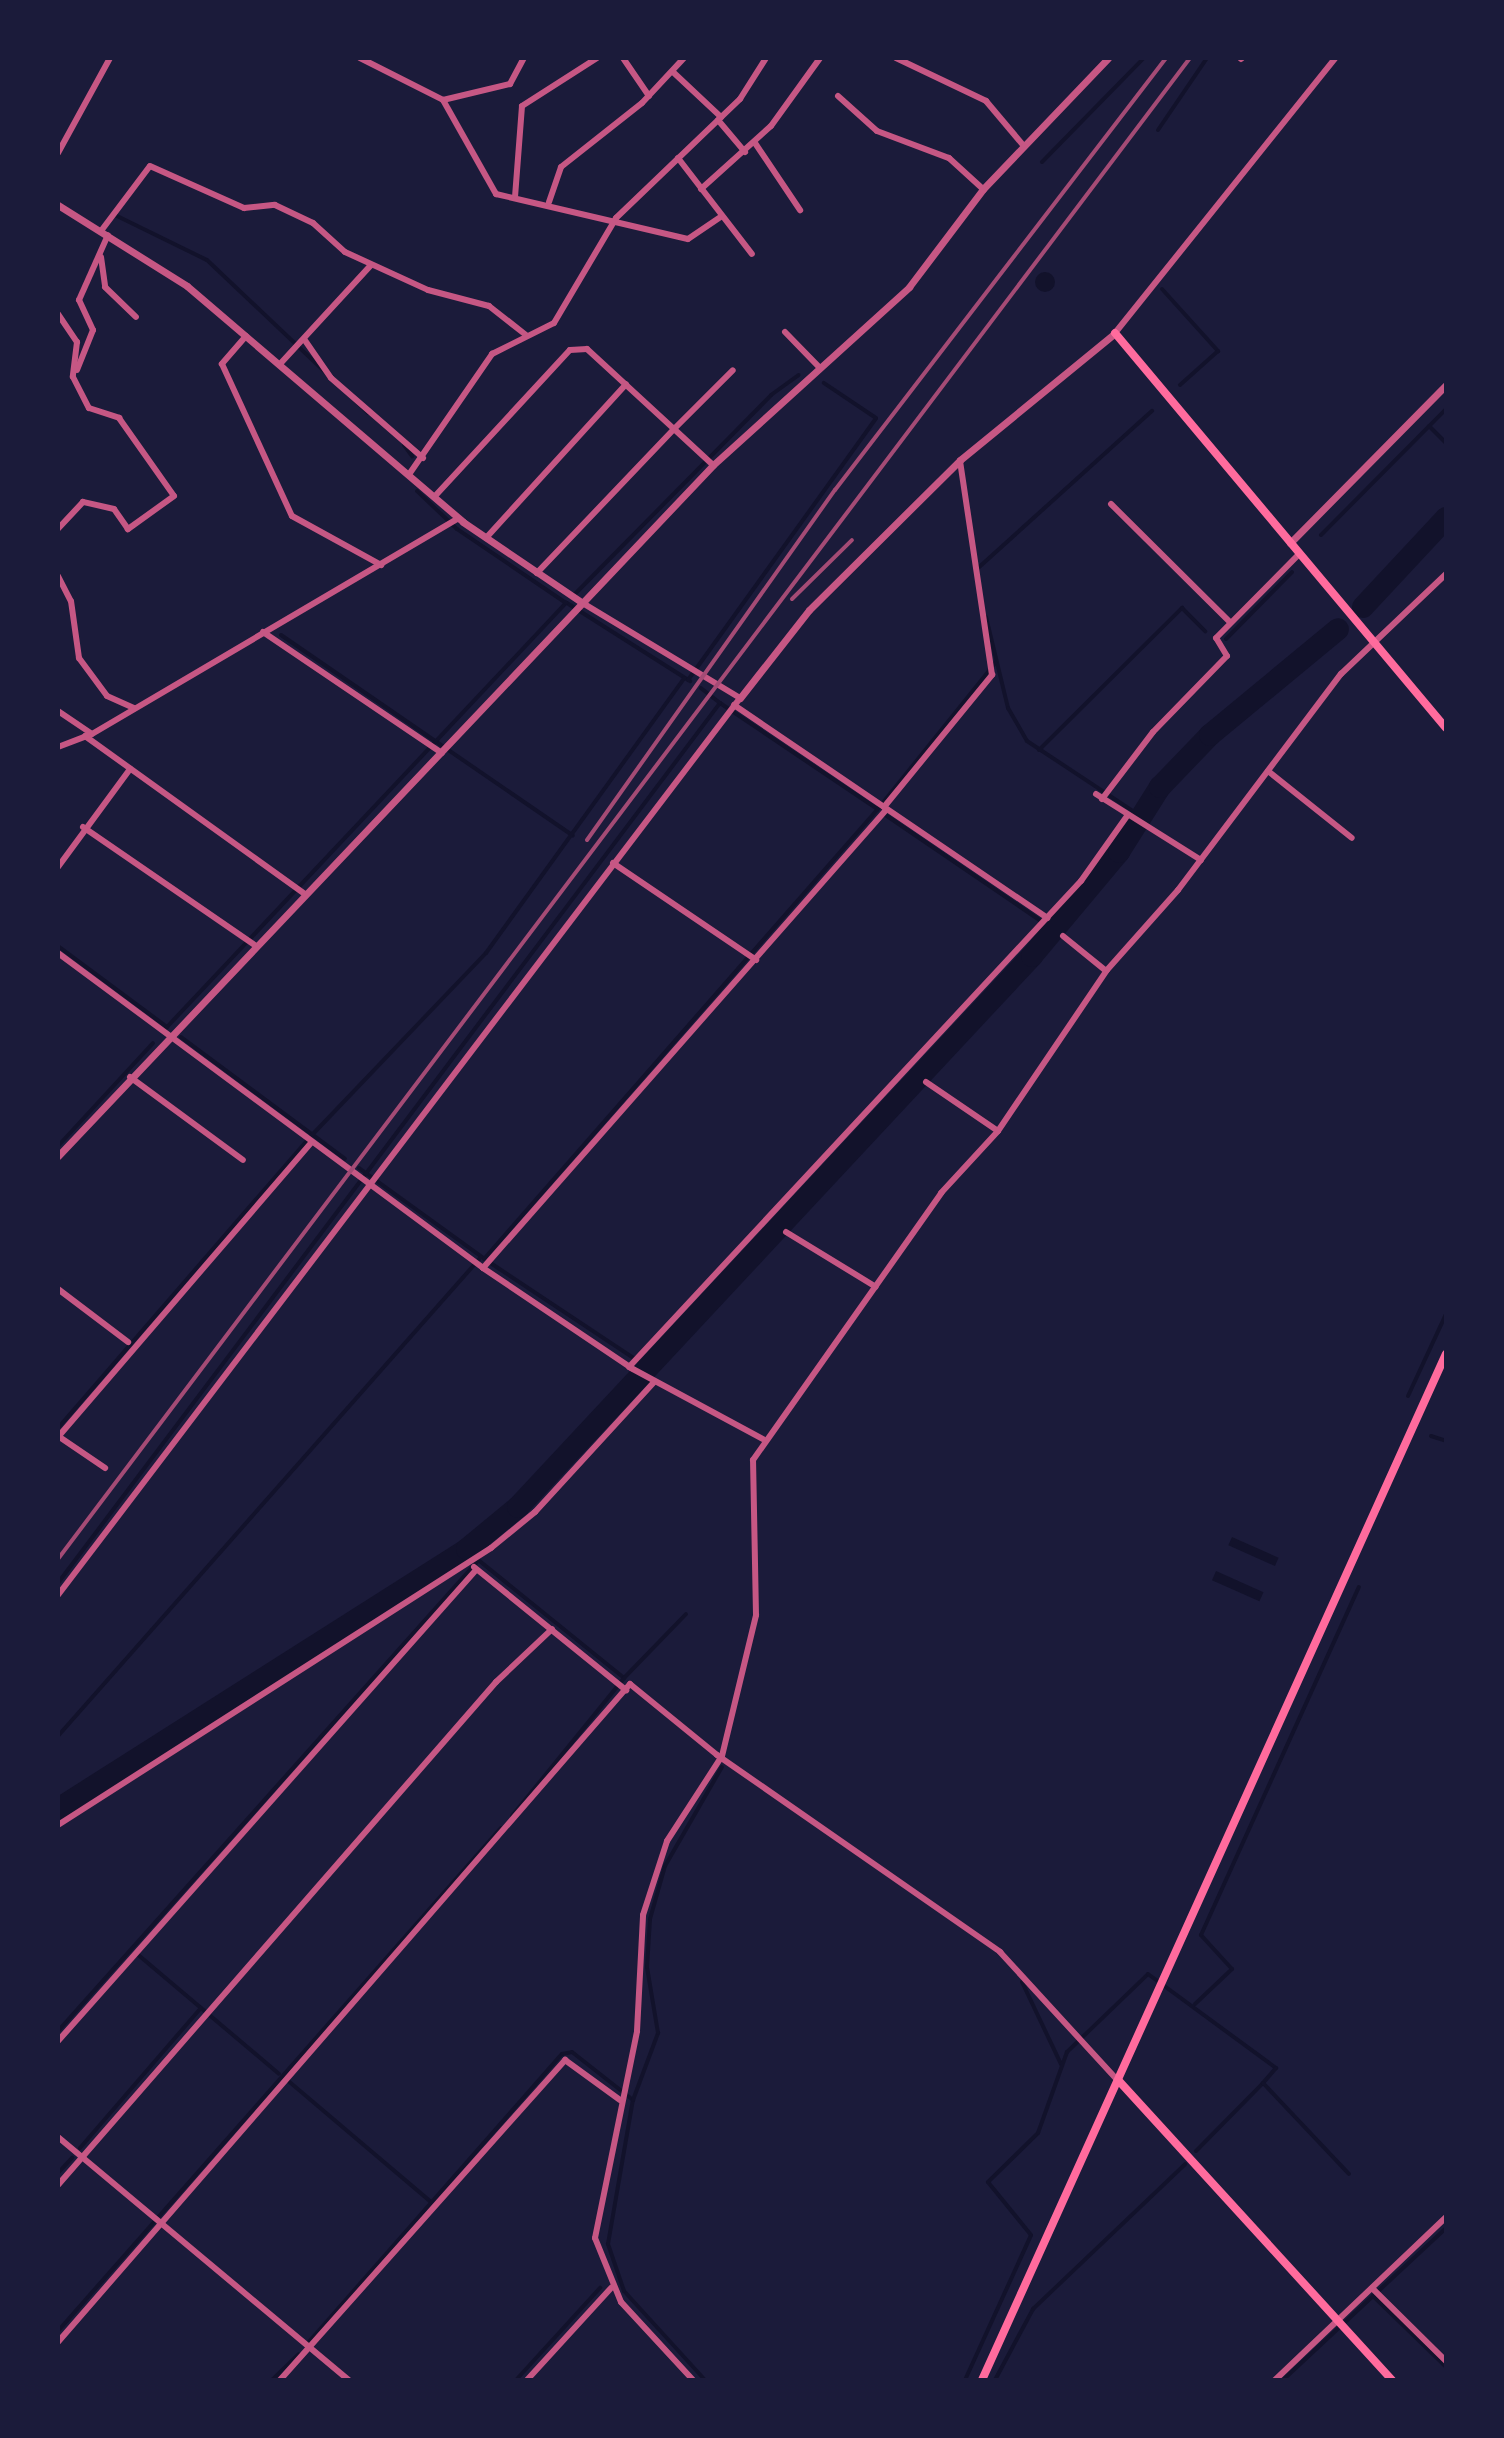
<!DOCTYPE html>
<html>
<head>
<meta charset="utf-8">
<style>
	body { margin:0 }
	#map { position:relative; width:1504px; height:2438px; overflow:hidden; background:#1b1b3a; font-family:"Work Sans",sans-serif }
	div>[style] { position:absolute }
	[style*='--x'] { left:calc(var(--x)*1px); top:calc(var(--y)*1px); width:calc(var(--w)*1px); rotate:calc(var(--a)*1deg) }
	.water>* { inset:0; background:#12122b; transform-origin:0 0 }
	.round { border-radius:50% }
	.stream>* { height:4px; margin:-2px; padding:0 2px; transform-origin:2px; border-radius:2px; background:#12122b }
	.river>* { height:22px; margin:-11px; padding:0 11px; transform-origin:11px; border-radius:11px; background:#12122b }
	.minor>* { height:6px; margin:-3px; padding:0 3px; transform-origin:3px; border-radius:3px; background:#c65784 }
	.tertiary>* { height:7px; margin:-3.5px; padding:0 3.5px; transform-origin:3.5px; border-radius:3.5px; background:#c65784 }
	.secondary>* { height:8px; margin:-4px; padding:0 4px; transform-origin:4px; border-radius:4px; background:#ff6b9d }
	.rail>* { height:4px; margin:-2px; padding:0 2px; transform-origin:2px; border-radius:2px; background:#a44b75 }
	span { translate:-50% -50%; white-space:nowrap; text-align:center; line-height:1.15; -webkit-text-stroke:6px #1b1b3a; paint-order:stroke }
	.frame { position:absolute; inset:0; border:60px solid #1b1b3a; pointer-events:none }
</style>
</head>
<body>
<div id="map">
	<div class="water">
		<i class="round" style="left:1035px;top:272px;width:20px;height:20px"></i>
		<i style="left:1232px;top:1537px;width:51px;height:9px;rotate:24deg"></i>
		<i style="left:1216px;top:1571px;width:52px;height:10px;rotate:24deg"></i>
	</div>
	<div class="stream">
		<i style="--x:1158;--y:130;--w:87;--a:-55.8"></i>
		<i style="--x:1042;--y:162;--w:146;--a:-45.6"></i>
		<i style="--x:115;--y:215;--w:102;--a:26.1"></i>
		<i style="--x:207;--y:260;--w:222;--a:43.5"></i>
		<i style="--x:1162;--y:289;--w:84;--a:47.9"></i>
		<i style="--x:1218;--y:351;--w:51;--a:138.2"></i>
		<i style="--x:1429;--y:426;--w:24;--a:45"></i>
		<i style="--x:404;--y:445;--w:14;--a:54"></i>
		<i style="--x:1321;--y:535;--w:177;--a:-45.2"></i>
		<i style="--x:977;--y:569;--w:236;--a:-42.1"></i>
		<i style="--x:572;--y:597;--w:284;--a:-45.4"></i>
		<i style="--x:771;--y:395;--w:34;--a:-36"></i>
		<i style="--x:567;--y:603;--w:146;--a:32.4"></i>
		<i style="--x:986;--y:617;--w:94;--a:76.4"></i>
		<i style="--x:1008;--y:708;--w:38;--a:60"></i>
		<i style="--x:1027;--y:741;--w:138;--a:33.5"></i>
		<i style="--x:281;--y:635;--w:354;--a:34.5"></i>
		<i style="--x:1226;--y:639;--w:94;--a:-45.4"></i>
		<i style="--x:688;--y:680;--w:322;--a:-54.3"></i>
		<i style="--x:876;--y:418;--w:63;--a:-146.1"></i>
		<i style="--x:720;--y:703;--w:189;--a:34"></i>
		<i style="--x:1039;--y:750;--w:202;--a:-44.8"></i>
		<i style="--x:1182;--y:608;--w:33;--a:45"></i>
		<i style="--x:884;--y:814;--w:206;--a:34.3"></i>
		<i style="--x:58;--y:946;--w:136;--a:36.6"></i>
		<i style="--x:166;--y:1028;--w:584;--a:-46.74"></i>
		<i style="--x:566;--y:603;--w:132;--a:-145.8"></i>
		<i style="--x:457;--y:529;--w:55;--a:-136.5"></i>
		<i style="--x:181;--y:1037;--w:204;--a:36.6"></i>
		<i style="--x:58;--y:1146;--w:140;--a:-47.3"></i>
		<i style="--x:359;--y:1168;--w:152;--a:35.9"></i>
		<i style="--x:484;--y:1259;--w:597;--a:-48.81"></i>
		<i style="--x:877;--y:810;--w:189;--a:-51.2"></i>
		<i style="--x:489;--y:1262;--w:190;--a:33.6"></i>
		<i style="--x:1408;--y:1396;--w:90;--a:-65.1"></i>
		<i style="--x:58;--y:1428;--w:388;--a:-49.1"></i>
		<i style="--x:312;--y:1135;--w:252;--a:-46.3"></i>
		<i style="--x:486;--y:953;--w:339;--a:-54.2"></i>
		<i style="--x:1431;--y:1436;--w:16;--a:18"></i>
		<i style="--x:466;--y:1550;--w:203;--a:39"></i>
		<i style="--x:624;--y:1678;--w:89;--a:-45.9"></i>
		<i style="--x:58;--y:1583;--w:1101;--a:-53.05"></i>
		<i style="--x:720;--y:703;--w:24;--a:-142"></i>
		<i style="--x:58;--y:1736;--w:639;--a:-48.55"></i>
		<i style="--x:512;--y:1816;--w:178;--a:-50.9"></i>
		<i style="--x:136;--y:1953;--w:187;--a:40.2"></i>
		<i style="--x:1022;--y:1982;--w:91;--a:64.6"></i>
		<i style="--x:1195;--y:2004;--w:51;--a:-43.4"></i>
		<i style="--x:1232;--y:1969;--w:46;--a:-132.4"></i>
		<i style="--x:1201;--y:1935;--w:382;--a:-65.6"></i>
		<i style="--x:58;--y:2031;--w:629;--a:-48.22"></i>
		<i style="--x:286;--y:2079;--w:190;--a:40.3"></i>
		<i style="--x:80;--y:2148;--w:185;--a:-49.2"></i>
		<i style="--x:1196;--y:2151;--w:95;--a:-45.4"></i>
		<i style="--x:58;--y:2173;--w:21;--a:-47"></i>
		<i style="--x:1373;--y:2296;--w:102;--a:44.2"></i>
		<i style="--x:58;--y:2331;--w:670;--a:-48.63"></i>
		<i style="--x:307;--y:2344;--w:386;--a:-48.7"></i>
		<i style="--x:562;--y:2054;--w:10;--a:-11"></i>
		<i style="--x:572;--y:2052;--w:78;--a:38.2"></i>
		<i style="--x:272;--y:2380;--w:37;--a:-44"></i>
		<i style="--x:516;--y:2380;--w:125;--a:-47.6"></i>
		<i style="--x:705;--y:2380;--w:120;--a:-132.3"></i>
		<i style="--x:624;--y:2291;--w:50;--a:-108.8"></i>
		<i style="--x:608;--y:2244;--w:146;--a:-80.2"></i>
		<i style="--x:633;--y:2100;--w:72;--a:-69.5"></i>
		<i style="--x:658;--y:2033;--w:67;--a:-99.5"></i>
		<i style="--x:647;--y:1967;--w:48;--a:-86.4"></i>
		<i style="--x:650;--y:1919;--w:55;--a:-74.2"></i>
		<i style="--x:665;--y:1866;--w:114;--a:-60.1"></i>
		<i style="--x:965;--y:2380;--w:159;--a:-65.5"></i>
		<i style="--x:1031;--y:2235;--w:68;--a:-129.1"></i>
		<i style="--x:988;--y:2182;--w:70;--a:-44.4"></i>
		<i style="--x:1038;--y:2133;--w:86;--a:-70.3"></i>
		<i style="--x:1067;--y:2052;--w:112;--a:-43.9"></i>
		<i style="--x:1148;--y:1974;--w:159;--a:36.3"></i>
		<i style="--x:1276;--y:2068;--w:20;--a:131"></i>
		<i style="--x:1263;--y:2083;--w:125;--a:46.6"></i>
		<i style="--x:995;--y:2380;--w:81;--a:-61.8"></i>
		<i style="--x:1033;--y:2309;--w:210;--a:-43.6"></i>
		<i style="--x:1283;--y:2380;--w:223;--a:-43"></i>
	</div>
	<div class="river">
		<i style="--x:1363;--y:607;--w:122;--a:-47"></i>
		<i style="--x:58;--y:1809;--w:485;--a:-32.4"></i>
		<i style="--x:467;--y:1549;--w:66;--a:-39.5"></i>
		<i style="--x:518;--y:1507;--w:754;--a:-46.99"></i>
		<i style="--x:1032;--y:956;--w:136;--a:-50.1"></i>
		<i style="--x:1119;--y:852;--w:77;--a:-57.8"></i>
		<i style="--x:1160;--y:787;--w:72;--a:-46.1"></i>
		<i style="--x:1210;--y:735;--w:166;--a:-39.6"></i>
	</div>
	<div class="minor">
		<i style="--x:360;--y:58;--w:93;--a:26.8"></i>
		<i style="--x:443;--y:100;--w:108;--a:60.6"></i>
		<i style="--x:496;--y:194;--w:197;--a:13.2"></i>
		<i style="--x:688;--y:239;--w:41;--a:-34.1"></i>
		<i style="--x:623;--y:58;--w:46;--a:55.6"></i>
		<i style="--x:896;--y:58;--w:100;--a:25.5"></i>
		<i style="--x:986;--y:101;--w:57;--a:49.9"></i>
		<i style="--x:1241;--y:59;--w:1;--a:-45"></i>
		<i style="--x:673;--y:72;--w:66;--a:43.2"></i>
		<i style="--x:838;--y:96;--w:52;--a:41.9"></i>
		<i style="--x:877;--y:131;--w:77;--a:20.6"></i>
		<i style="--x:949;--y:158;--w:46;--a:42.4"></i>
		<i style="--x:443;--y:100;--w:69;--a:-13.4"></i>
		<i style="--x:510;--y:84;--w:30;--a:-62"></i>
		<i style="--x:718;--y:120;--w:42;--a:49.8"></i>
		<i style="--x:755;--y:143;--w:81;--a:56.1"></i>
		<i style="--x:58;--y:153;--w:108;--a:-61.3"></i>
		<i style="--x:678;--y:158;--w:121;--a:52.4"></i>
		<i style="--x:701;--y:189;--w:94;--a:-42"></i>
		<i style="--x:771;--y:126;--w:84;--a:-54.2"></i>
		<i style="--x:515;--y:197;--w:91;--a:-85.6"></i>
		<i style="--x:522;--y:106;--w:89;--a:-32.6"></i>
		<i style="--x:549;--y:202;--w:37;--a:-71"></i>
		<i style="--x:561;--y:167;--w:103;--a:-38.3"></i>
		<i style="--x:642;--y:103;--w:62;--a:-47"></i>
		<i style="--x:101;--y:231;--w:81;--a:-53"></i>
		<i style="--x:150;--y:166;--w:103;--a:24.1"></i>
		<i style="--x:244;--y:208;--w:31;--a:-6"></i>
		<i style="--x:275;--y:205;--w:42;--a:25.3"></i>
		<i style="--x:313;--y:223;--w:43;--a:42.2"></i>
		<i style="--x:345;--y:252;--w:91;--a:24.6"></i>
		<i style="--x:428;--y:290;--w:63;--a:14.7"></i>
		<i style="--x:489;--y:306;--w:47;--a:38.1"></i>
		<i style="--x:101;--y:257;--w:30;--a:82"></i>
		<i style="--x:105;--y:287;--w:43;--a:44.1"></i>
		<i style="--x:58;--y:314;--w:34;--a:56"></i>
		<i style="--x:77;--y:342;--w:35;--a:97"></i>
		<i style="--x:73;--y:377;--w:35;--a:63"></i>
		<i style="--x:89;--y:408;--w:32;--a:18"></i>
		<i style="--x:119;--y:418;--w:95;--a:54.8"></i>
		<i style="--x:174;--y:496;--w:57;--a:144.3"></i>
		<i style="--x:128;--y:529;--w:24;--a:-125"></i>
		<i style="--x:114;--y:509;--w:32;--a:-167"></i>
		<i style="--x:83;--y:502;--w:37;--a:133"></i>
		<i style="--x:785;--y:332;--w:50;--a:45.8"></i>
		<i style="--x:1115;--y:333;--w:352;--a:-51.3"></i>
		<i style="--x:246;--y:336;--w:37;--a:131"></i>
		<i style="--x:222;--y:364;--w:167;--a:65.3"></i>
		<i style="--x:292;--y:516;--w:102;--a:28.8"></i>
		<i style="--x:304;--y:339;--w:47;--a:55.3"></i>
		<i style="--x:331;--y:378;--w:122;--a:41"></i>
		<i style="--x:280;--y:364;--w:134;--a:-47.4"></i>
		<i style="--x:77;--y:370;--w:43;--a:-68.2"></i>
		<i style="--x:93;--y:330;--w:33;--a:-115"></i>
		<i style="--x:79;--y:300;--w:71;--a:-66"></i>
		<i style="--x:713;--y:465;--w:53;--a:-137.3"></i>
		<i style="--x:674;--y:429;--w:83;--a:-45"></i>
		<i style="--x:410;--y:473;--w:145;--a:-55.4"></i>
		<i style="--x:492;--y:354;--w:69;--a:-26.6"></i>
		<i style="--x:554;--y:323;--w:122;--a:-59.4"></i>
		<i style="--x:616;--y:218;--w:172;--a:-43.8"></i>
		<i style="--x:740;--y:99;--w:49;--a:-57.6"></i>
		<i style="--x:436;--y:495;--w:197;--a:-47.3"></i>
		<i style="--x:570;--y:350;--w:17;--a:-3"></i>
		<i style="--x:587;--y:349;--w:118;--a:42.6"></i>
		<i style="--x:674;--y:429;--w:199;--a:133.6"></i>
		<i style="--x:1111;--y:504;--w:168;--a:44.8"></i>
		<i style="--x:486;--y:538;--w:208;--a:-47.7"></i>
		<i style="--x:58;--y:576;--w:28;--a:63"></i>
		<i style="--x:71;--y:601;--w:58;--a:82"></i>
		<i style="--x:79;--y:658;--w:47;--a:53.6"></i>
		<i style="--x:107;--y:696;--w:30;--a:24"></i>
		<i style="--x:263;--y:632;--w:216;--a:34.1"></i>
		<i style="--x:734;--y:705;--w:379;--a:34.2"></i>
		<i style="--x:58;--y:711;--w:40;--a:34"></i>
		<i style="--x:85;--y:736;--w:272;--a:35.7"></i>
		<i style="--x:58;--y:747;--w:36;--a:-21"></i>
		<i style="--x:92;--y:734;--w:425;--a:-30.5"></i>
		<i style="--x:1268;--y:771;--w:107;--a:38.6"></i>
		<i style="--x:1096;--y:794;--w:124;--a:32.2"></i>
		<i style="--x:1102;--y:799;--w:84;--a:-52.7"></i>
		<i style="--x:1153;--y:732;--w:106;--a:-45.8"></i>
		<i style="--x:1227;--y:656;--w:21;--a:-121"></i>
		<i style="--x:1216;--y:638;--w:118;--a:-45.3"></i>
		<i style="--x:884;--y:807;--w:171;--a:-50.7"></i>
		<i style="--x:992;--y:675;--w:217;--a:-98.5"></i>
		<i style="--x:83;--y:827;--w:210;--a:34.5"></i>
		<i style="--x:613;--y:863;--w:173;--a:34.1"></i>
		<i style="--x:58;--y:867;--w:122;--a:-53.7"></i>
		<i style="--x:1063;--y:936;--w:55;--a:39.1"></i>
		<i style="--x:58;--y:953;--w:529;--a:36.54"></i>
		<i style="--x:483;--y:1268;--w:179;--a:34"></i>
		<i style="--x:631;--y:1368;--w:150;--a:28.3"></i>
		<i style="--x:130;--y:1077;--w:140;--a:36.3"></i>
		<i style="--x:926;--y:1082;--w:87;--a:34.2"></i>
		<i style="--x:786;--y:1232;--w:105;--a:31.4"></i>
		<i style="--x:483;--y:1268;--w:611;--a:-48.65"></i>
		<i style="--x:58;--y:1289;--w:88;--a:37.1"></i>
		<i style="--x:629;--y:1367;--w:664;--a:-47.08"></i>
		<i style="--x:1081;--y:881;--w:80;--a:-54.7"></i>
		<i style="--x:58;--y:1436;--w:57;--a:34.2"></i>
		<i style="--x:58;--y:1437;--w:388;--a:-49.3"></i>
		<i style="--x:474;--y:1567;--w:196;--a:39"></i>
		<i style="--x:58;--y:1595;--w:1127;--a:-52.75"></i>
		<i style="--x:740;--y:698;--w:186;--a:-148.9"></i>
		<i style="--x:58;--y:1825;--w:514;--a:-32.61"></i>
		<i style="--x:491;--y:1548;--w:57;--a:-39.3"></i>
		<i style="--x:535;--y:1512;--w:176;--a:-47.5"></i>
		<i style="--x:58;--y:2041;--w:630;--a:-48.41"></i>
		<i style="--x:58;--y:2137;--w:379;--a:39.9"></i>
		<i style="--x:58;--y:2185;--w:667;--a:-48.95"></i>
		<i style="--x:496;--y:1682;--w:77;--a:-43.4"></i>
		<i style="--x:1372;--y:2288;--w:104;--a:44.6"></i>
		<i style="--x:58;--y:2342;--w:872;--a:-49"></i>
		<i style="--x:630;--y:1684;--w:112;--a:39.2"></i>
		<i style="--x:717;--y:1755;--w:345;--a:34.8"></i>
		<i style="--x:1000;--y:1952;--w:175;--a:47.5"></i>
		<i style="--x:280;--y:2380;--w:429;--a:-48.3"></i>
		<i style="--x:565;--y:2060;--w:68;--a:36"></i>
		<i style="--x:527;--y:2380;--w:125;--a:-47.6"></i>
		<i style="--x:693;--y:2380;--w:106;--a:-132.7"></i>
		<i style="--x:621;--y:2302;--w:69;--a:-112.1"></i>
		<i style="--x:595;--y:2238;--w:211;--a:-78.5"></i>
		<i style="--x:637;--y:2031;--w:116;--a:-87"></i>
		<i style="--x:643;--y:1915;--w:78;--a:-72"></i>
		<i style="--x:667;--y:1841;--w:101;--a:-57.1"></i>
		<i style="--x:722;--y:1756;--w:145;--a:-76.4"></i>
		<i style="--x:756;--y:1615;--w:155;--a:-91.1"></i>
		<i style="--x:753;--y:1460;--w:327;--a:-54.8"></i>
		<i style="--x:941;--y:1193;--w:84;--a:-47.4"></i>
		<i style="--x:998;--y:1131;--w:194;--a:-55.9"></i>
		<i style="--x:1107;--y:970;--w:107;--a:-48.4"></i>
		<i style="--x:1178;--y:890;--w:271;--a:-53"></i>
		<i style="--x:1341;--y:674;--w:145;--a:-43.6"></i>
		<i style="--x:1275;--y:2380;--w:236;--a:-43.6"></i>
	</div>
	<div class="tertiary">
		<i style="--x:58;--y:205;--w:152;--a:32.1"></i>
		<i style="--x:187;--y:286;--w:363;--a:40.5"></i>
		<i style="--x:463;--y:522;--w:143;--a:34.1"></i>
		<i style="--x:1290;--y:543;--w:222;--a:-45.4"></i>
		<i style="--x:740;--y:698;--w:112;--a:-51.9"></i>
		<i style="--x:809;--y:610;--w:213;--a:-44.8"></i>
		<i style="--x:960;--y:460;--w:200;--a:-39.3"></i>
		<i style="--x:58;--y:1156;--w:952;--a:-46.53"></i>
		<i style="--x:713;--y:465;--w:265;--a:-42.2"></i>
		<i style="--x:909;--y:287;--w:123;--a:-52.9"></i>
		<i style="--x:983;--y:189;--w:181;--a:-46.3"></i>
	</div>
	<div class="secondary">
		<i style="--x:1115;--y:333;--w:515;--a:50.04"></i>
		<i style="--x:1119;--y:2081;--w:405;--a:47.6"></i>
		<i style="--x:982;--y:2380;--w:1126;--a:-65.67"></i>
	</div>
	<div class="rail">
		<i style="--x:792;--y:599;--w:84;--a:-44.5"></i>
		<i style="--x:587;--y:840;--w:429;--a:-54.7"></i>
		<i style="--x:835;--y:490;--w:544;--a:-52.54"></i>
		<i style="--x:58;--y:1559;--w:1880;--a:-52.98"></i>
	</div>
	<div class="frame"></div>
</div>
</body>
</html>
